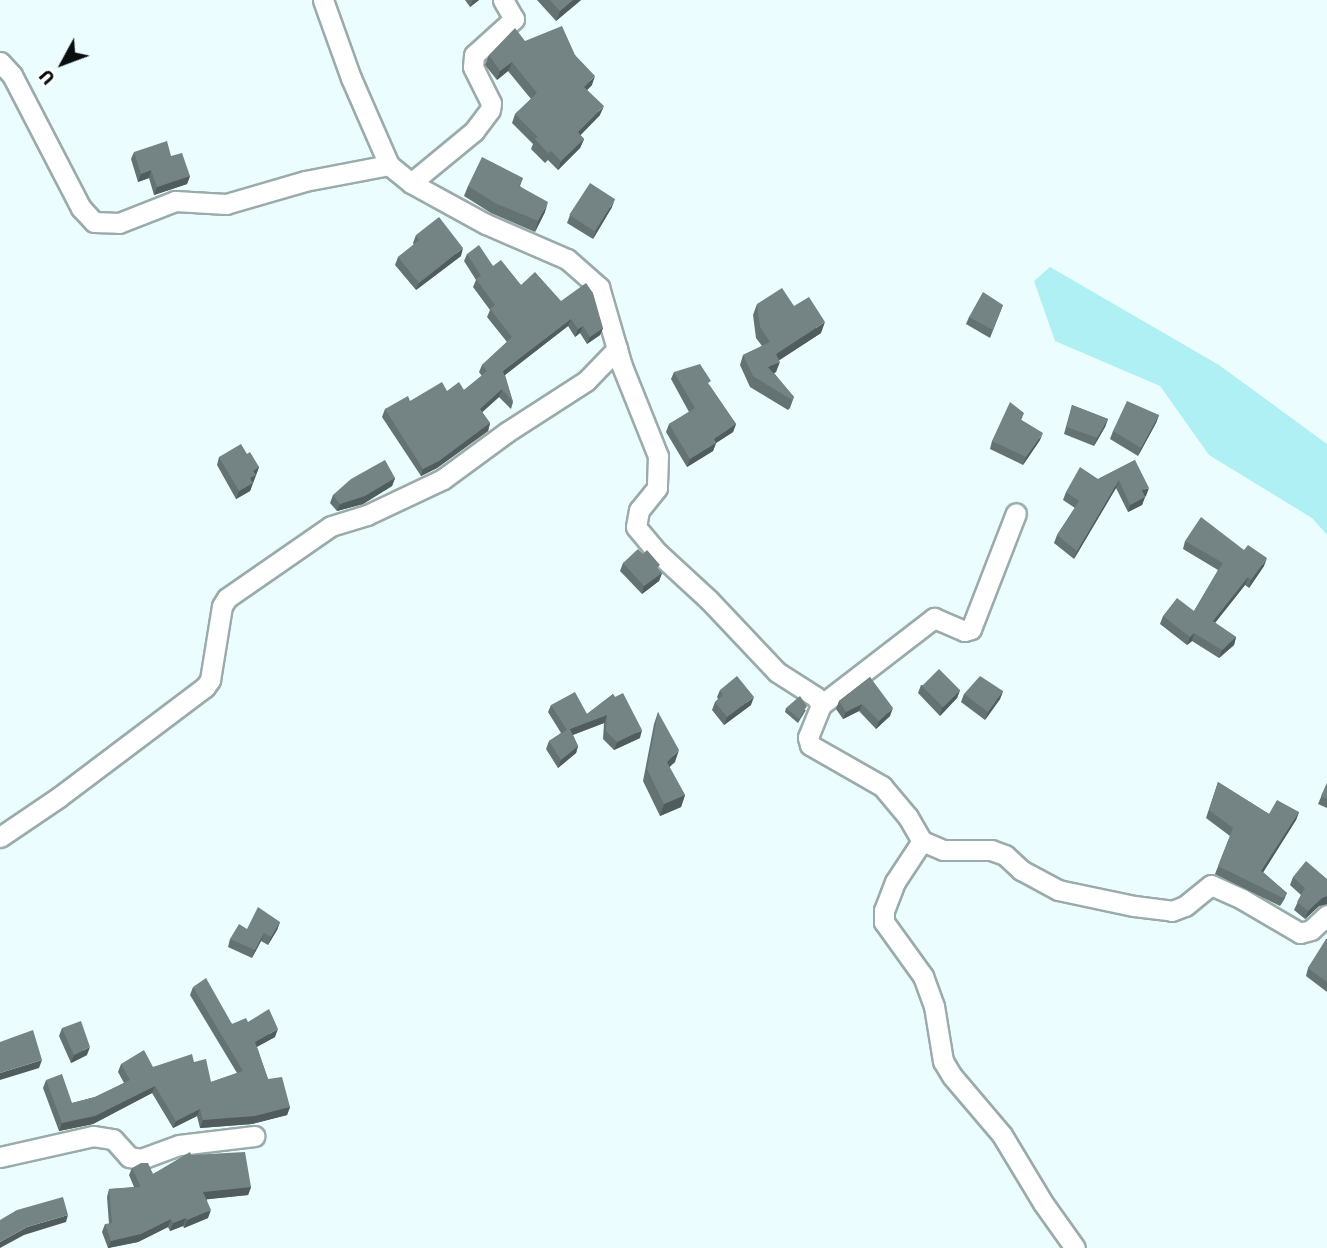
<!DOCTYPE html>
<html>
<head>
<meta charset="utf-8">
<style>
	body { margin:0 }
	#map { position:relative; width:1327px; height:1248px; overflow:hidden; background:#ebfdfe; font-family:Signika,sans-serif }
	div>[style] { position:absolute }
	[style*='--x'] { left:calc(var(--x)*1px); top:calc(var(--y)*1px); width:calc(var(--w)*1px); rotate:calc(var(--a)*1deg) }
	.green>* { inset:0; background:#aef0f4 }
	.roads { filter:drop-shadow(2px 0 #9aabab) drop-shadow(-2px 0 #9aabab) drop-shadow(0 2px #9aabab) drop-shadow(0 -2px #9aabab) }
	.minor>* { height:19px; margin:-9.5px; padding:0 9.5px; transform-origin:9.5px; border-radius:9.5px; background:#fff }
	.wall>* { inset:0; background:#647272 }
	.shaded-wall>* { inset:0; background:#515c5d }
	.building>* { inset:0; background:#748485; transform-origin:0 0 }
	span { translate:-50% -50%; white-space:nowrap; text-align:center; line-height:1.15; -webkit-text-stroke:5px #fff; paint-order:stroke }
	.north { position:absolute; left:28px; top:28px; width:70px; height:70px; -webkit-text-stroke:5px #fff; paint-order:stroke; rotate:229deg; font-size:19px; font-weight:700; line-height:28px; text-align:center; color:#090e0f }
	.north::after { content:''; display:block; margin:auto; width:24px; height:32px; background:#090e0f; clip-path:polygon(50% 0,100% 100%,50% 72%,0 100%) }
</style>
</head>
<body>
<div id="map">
	<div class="green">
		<i style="clip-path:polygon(1050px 267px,1219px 365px,1327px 444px,1327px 535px,1312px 518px,1209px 455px,1160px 386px,1055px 341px,1034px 281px)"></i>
	</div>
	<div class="roads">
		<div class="minor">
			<i style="--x:323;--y:0;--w:83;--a:70.3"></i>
			<i style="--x:351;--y:78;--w:95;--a:66.4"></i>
			<i style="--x:0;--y:62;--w:18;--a:47"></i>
			<i style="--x:12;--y:75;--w:150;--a:62.6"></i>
			<i style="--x:81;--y:208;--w:19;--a:47"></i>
			<i style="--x:94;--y:222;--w:25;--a:2"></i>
			<i style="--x:119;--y:223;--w:60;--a:-21.4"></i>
			<i style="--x:175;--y:201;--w:51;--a:3.4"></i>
			<i style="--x:226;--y:204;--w:82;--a:-16.2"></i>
			<i style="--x:305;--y:181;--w:86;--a:-10.8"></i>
			<i style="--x:389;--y:165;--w:28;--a:39"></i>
			<i style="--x:411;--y:183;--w:82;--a:-39.5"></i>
			<i style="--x:474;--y:131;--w:26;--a:-53"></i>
			<i style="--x:490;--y:110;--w:7;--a:-82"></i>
			<i style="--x:491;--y:103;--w:40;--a:-116.6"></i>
			<i style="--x:473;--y:67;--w:12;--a:-85"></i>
			<i style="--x:474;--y:55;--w:54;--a:-42"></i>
			<i style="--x:514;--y:19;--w:22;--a:-120"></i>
			<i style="--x:411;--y:183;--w:85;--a:28.7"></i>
			<i style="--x:486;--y:224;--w:88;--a:23.4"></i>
			<i style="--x:567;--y:259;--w:43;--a:41.2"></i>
			<i style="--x:599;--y:287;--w:82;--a:73.8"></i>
			<i style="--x:622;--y:366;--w:97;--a:68.2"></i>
			<i style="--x:658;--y:456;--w:32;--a:92"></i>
			<i style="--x:657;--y:488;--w:28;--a:129"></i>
			<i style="--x:639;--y:510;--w:17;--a:100"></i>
			<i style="--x:636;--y:527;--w:34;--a:50"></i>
			<i style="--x:658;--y:553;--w:69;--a:42.7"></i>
			<i style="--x:709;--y:600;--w:99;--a:46.6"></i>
			<i style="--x:777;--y:672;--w:46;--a:32.7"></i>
			<i style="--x:816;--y:697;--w:9;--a:58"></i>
			<i style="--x:821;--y:705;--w:35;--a:112"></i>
			<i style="--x:808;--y:737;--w:8;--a:76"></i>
			<i style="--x:810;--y:745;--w:83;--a:29.7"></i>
			<i style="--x:882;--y:786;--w:40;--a:50"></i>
			<i style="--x:908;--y:817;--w:28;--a:60"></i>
			<i style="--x:922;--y:841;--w:23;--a:23"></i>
			<i style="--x:943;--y:850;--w:48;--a:0"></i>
			<i style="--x:991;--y:850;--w:15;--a:20"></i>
			<i style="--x:1005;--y:855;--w:22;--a:43"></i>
			<i style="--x:1021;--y:870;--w:42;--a:28.4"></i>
			<i style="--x:1058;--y:890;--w:78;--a:11.9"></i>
			<i style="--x:1134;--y:906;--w:38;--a:7"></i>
			<i style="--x:1172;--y:911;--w:14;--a:-21"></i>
			<i style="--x:1185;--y:906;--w:33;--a:-39"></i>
			<i style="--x:1211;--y:885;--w:34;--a:24"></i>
			<i style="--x:1242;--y:899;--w:67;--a:30.4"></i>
			<i style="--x:1300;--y:933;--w:11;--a:-15"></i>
			<i style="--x:1311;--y:930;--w:22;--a:-43"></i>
			<i style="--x:821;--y:705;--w:143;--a:-37.6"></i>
			<i style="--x:934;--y:618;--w:33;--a:23"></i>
			<i style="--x:964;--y:631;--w:7;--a:-16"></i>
			<i style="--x:971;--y:629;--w:124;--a:-68.8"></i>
			<i style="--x:0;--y:837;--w:71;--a:-34.1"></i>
			<i style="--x:59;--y:797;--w:183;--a:-37"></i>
			<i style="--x:205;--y:687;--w:9;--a:-54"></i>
			<i style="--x:210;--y:680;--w:75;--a:-80.8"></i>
			<i style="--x:222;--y:606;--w:9;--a:-58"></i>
			<i style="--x:227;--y:598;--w:126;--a:-34.7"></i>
			<i style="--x:331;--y:526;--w:38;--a:-17"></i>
			<i style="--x:367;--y:515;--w:84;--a:-25.3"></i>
			<i style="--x:443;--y:479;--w:79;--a:-36.3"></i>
			<i style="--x:507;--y:432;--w:94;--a:-32.8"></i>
			<i style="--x:586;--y:381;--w:45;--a:-45.9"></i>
			<i style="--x:922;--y:841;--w:49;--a:123.4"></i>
			<i style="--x:895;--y:882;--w:30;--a:111"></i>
			<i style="--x:884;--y:910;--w:12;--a:90"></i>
			<i style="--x:884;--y:922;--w:67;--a:54.2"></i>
			<i style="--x:923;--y:976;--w:32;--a:70"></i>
			<i style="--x:934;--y:1006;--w:56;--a:80.7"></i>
			<i style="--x:943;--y:1061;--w:17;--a:59"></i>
			<i style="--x:952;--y:1076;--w:77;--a:49.7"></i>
			<i style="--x:1002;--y:1135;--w:79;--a:58.9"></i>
			<i style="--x:1043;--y:1203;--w:55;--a:54.6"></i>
			<i style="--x:0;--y:1157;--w:95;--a:-12.7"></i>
			<i style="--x:93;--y:1136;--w:20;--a:9"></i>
			<i style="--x:113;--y:1139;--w:24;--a:48"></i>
			<i style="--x:129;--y:1157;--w:12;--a:9"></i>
			<i style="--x:141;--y:1159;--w:40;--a:-20.2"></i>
			<i style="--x:179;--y:1145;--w:76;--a:-6.8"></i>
		</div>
	</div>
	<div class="wall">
		<i style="clip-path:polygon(465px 0,479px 0,470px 7px)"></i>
		<i style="clip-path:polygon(537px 0,581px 0,556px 21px)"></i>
		<i style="clip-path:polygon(525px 41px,575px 55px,592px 85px,587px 90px,600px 115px,580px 135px,584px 139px,580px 148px,558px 170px,548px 160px,545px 163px,531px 149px,533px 144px,512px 123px,515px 114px,531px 99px,508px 71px,497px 80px,485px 65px,489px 55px)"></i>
		<i style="clip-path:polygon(134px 152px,171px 156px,190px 176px,187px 184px,154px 195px,149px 178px,138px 182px,131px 159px)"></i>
		<i style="clip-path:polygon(523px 178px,520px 186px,545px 212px,535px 232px,491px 213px,464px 196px,468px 186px)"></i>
		<i style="clip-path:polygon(612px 207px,593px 239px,567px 223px,570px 215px)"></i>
		<i style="clip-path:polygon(416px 235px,461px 256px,416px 290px,395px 265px,398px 257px,414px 245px,413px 243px)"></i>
		<i style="clip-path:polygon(467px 254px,493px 266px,521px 285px,561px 301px,603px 328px,600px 335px,587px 344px,580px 333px,575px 337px,568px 326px,505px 375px,513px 402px,511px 409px,499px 397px,482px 412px,490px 423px,488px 431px,437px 468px,421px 476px,382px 417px,385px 409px,410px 401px,447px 391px,464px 390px,482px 376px,479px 372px,482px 365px,507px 342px,487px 317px,490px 310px,473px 287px,476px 280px,464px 261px)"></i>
		<i style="clip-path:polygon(757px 304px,794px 306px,821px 333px,779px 360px,776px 372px,774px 373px,794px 397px,790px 408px,788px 410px,750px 387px,740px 365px,743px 355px,762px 346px,756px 338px,753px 315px)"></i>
		<i style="clip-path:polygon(1003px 305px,990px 338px,966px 324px,969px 317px)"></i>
		<i style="clip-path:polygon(674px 372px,710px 386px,736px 424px,733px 432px,716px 443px,713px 451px,687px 467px,666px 432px,669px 424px,689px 412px,671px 379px)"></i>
		<i style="clip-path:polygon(1072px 405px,1108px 419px,1105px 427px,1094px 446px,1064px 434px)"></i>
		<i style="clip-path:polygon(1024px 413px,1021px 420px,1040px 440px,1023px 465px,990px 449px,992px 441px)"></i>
		<i style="clip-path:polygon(1159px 415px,1156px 423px,1138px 456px,1110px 439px,1113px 431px)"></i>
		<i style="clip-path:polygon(247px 454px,259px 467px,250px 491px,236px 499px,217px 465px,219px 457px)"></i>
		<i style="clip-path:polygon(1135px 460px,1146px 496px,1145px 497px,1142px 505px,1128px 512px,1116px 488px,1074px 559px,1054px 543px,1057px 535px,1075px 508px,1063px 500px,1066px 492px,1098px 479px)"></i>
		<i style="clip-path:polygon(395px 478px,392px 486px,363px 504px,337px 511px,330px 503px,333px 495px)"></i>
		<i style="clip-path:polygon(1185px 541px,1264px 566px,1249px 588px,1245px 585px,1215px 623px,1236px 637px,1234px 645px,1219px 658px,1192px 641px,1187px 645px,1160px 624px,1163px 616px,1194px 611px,1218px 570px,1183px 549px)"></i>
		<i style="clip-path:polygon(643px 554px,662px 573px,659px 581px,642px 594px,620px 571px,623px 563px)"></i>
		<i style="clip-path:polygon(870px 677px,890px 716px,876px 729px,859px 711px,843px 719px,836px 709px,839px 701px)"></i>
		<i style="clip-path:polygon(921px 685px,960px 690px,957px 698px,940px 716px,918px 693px)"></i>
		<i style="clip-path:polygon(720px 690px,751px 705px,724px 725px,712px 710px,715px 702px,718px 699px,717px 697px)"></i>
		<i style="clip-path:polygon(1003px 691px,1000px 699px,985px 720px,961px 702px,964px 694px)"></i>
		<i style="clip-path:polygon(613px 694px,640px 738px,614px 750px,603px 739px,604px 723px,573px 735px,578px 746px,576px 753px,558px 768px,546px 749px,549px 741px,561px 733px,548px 712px,551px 705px,587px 714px)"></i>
		<i style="clip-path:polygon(786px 708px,806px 710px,798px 723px,785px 712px)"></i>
		<i style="clip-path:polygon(658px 712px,675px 762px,669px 767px,685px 795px,681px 807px,660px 816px,643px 781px,654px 724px)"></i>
		<i style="clip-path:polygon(1218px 782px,1269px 814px,1299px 812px,1296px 820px,1263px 872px,1287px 893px,1284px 900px,1280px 906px,1215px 874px,1230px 836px,1206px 818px)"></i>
		<i style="clip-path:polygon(1327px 783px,1327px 808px,1318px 804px)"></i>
		<i style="clip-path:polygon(1293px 877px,1327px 879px,1327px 904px,1319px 906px,1305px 919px,1294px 910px,1301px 895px,1290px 885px)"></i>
		<i style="clip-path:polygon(280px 922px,277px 930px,268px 945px,261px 941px,252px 958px,228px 947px,230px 939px,247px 929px)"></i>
		<i style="clip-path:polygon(1327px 939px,1327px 992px,1306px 976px,1308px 968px)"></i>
		<i style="clip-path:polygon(193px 987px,232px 1024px,248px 1022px,275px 1037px,257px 1047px,268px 1079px,290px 1107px,287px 1115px,252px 1124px,200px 1128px,197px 1116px,173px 1128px,152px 1093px,93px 1124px,59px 1131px,43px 1088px,46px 1080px,72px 1103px,95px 1097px,124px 1083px,118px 1072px,121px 1064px,153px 1067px,194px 1062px,211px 1082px,237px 1073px,190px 995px)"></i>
		<i style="clip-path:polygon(62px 1028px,87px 1055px,71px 1063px,59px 1036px)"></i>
		<i style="clip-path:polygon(191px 1155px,251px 1187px,248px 1195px,207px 1199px,208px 1218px,184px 1228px,183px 1226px,170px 1231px,168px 1227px,138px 1242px,108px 1248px,102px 1232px,105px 1224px,109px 1224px,107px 1197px,109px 1189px,134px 1187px,129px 1175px,132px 1168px,153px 1174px)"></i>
	</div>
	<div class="shaded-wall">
		<i style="clip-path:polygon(473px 0,479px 0,470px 7px)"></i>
		<i style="clip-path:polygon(573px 0,581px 0,556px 21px,560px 11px)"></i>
		<i style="clip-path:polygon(512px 62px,508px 71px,497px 80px,500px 71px)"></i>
		<i style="clip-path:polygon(595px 76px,592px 85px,581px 96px,584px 87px)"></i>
		<i style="clip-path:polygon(604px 106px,600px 115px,574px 142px,578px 132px)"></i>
		<i style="clip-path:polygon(584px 139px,580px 148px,558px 170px,561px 161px)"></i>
		<i style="clip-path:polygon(151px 170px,149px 178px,138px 182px,141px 174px)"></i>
		<i style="clip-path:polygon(190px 176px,187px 184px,154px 195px,157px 187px)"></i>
		<i style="clip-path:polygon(615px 199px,612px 207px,593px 239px,596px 231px)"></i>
		<i style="clip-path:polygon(548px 202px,545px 212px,535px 232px,538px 221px)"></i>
		<i style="clip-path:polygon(463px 248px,461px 256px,416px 290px,419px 283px)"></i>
		<i style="clip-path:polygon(571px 319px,568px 326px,501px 378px,503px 371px)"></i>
		<i style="clip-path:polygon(825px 322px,821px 333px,772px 365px,776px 354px)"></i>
		<i style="clip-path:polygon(583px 326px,580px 333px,575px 337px,578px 329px)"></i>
		<i style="clip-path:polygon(603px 328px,600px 335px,587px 344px,590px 337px)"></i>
		<i style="clip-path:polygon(780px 362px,776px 372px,764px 378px,768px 367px)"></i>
		<i style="clip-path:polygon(502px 389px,499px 397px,477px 417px,480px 409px)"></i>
		<i style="clip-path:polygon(1159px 415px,1156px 423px,1138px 456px,1141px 448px)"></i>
		<i style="clip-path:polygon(1108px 419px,1105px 427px,1094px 446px,1097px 438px)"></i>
		<i style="clip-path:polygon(490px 423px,488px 431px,437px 468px,421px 476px,423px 469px)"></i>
		<i style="clip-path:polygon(736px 424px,733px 432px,716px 443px,713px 451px,687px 467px,690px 459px,714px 439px)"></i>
		<i style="clip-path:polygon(1043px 433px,1040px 440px,1023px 465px,1026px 457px)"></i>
		<i style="clip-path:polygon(259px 467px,253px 483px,247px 486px,253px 471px)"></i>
		<i style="clip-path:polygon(395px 478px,392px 486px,363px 504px,337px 511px,340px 504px)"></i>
		<i style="clip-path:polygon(1119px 480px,1116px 488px,1074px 559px,1077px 551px)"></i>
		<i style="clip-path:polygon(253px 483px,250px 491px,236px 499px,239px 491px)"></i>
		<i style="clip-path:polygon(1149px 488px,1146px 496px,1139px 498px,1142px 490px)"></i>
		<i style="clip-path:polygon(1145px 497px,1142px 505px,1128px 512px,1130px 505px)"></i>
		<i style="clip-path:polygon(1267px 558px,1264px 566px,1249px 588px,1251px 580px)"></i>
		<i style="clip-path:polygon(662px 573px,659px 581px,642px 594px,644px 586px)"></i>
		<i style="clip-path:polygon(1248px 577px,1245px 585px,1210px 629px,1213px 621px)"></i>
		<i style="clip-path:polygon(1194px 633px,1192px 641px,1187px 645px,1190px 637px)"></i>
		<i style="clip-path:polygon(1236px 637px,1234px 645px,1219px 658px,1222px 650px)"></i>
		<i style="clip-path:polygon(960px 690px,957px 698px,940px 716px,942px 708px)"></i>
		<i style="clip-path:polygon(1003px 691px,1000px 699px,985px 720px,988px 712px)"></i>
		<i style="clip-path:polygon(754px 697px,751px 705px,724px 725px,727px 717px)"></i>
		<i style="clip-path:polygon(862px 704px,859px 711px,843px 719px,846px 712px)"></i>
		<i style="clip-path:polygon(893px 708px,890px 716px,876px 729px,879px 721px)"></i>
		<i style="clip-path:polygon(607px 715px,604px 723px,567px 737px,570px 729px)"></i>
		<i style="clip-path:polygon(642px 730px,640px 738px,614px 750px,617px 742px)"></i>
		<i style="clip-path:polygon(578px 746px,576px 753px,558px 768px,561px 760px)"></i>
		<i style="clip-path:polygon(679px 750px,675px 762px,662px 774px,667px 762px)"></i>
		<i style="clip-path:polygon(685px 795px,681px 807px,660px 816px,664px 804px)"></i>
		<i style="clip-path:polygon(1299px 812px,1296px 820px,1259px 879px,1261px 871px)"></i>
		<i style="clip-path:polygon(1327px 896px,1327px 904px,1319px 906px,1305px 919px,1308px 911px,1322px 898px)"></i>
		<i style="clip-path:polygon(280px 922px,277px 930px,268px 945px,271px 937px)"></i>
		<i style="clip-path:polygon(264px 933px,261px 941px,252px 958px,255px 950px)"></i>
		<i style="clip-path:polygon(278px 1029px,275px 1037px,252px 1049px,255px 1042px)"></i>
		<i style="clip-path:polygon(90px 1047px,87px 1055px,71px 1063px,74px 1055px)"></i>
		<i style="clip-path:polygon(42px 1060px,39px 1068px,0 1080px,0 1073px)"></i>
		<i style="clip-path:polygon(155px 1086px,152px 1093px,93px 1124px,59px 1131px,62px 1123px)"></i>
		<i style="clip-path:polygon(290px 1107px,287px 1115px,252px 1124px,200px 1128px,203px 1120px)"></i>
		<i style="clip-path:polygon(200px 1109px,197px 1116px,173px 1128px,176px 1121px)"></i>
		<i style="clip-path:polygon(251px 1187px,248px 1195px,201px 1200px,203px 1192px)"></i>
		<i style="clip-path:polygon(211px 1210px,208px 1218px,184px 1228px,187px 1220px)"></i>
		<i style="clip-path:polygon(68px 1215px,66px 1222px,24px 1235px,0 1248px,0 1242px,27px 1227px)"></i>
		<i style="clip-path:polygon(186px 1218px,183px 1226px,170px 1231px,173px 1223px)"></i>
		<i style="clip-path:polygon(171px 1219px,168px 1227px,138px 1242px,108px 1248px,111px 1241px)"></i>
	</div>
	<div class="building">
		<i style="clip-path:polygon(550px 0,573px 0,560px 11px)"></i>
		<i style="clip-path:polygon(562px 26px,575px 55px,595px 76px,584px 87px,604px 106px,578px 132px,584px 139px,561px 161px,551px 151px,548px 153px,535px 139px,538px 137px,515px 114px,537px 93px,512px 62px,500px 71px,489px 55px,515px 28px,525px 41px)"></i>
		<i style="clip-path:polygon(167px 141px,171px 156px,182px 153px,190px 176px,157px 187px,151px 170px,141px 174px,134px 152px)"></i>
		<i style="clip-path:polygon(482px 157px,523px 178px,519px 186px,548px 202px,538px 221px,495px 203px,468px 186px)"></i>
		<i style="left:590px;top:183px;width:30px;height:38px;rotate:33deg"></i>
		<i style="clip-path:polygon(439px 217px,463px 248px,419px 283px,398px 257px,419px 240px,416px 235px)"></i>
		<i style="clip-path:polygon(479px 245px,493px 266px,501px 260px,521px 285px,535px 272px,561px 301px,586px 283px,593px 293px,603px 328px,590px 337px,583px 326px,578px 329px,571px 319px,503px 371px,513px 402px,502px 389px,480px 409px,490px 423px,439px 461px,423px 469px,385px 409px,408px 396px,410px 401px,442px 382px,447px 391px,459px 382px,464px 390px,487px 371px,482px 365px,512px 337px,490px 309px,495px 305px,476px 279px,481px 276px,467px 254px)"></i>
		<i style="clip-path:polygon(782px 288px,794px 306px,809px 297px,825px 322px,776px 354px,780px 362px,768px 367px,794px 397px,792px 400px,753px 376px,743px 355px,770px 342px,760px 327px,757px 304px)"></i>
		<i style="clip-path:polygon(983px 292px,1003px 305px,993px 330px,969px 317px)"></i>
		<i style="clip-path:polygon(700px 364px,711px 381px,708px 383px,736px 424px,714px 439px,716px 443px,690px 459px,669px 424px,695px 408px,674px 372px)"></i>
		<i style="clip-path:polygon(1127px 401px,1159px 415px,1141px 448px,1113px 431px)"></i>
		<i style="clip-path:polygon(1010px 402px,1024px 413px,1020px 419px,1043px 433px,1026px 457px,992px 441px)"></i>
		<i style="clip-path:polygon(1072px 405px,1108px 419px,1097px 438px,1067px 427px)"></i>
		<i style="clip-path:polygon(241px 444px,247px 454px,250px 452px,259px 467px,253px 471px,256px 475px,250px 478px,253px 483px,239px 491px,219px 457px)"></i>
		<i style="clip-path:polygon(385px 460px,395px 478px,365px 496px,340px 504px,333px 495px,351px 479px)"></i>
		<i style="clip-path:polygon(1135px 460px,1149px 488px,1142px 490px,1145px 497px,1130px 505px,1119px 480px,1077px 551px,1057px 535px,1079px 501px,1066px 492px,1080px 467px,1098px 479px)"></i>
		<i style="clip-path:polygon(1201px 517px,1244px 550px,1248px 545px,1267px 558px,1251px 580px,1248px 577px,1213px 621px,1236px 637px,1222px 650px,1194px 633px,1190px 637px,1163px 616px,1177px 598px,1194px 611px,1223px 563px,1185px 541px)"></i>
		<i style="clip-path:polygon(638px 549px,643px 554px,647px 550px,660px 565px,657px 568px,662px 573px,644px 586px,623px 563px)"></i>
		<i style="left:939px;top:669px;width:30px;height:24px;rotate:45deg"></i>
		<i style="clip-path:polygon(737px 676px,754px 697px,727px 717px,715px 702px,723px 695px,720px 690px)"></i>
		<i style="clip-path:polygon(980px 676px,1003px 691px,988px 712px,964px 694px)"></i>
		<i style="clip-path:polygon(870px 677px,893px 708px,879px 721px,862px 704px,846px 712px,839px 701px)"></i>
		<i style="clip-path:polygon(575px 692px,587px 714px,613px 694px,615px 697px,623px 693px,642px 730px,617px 742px,606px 731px,607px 715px,570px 729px,578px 746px,561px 760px,549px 741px,567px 730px,551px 705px)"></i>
		<i style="clip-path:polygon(800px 696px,807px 706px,799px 719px,786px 708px)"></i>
		<i style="clip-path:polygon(658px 712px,679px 750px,667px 762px,685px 795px,664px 804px,647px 769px)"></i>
		<i style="clip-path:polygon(1218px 782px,1269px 814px,1277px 800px,1299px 812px,1261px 871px,1287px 893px,1283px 898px,1218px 866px,1233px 828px,1209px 810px)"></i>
		<i style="clip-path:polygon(1327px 783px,1327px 799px,1321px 796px)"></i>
		<i style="clip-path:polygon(1306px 861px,1327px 879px,1327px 896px,1322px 898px,1308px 911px,1297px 902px,1305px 888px,1293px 877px)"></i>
		<i style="clip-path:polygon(258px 907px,280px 922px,271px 937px,264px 933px,255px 950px,230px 939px,239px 924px,247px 929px)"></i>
		<i style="clip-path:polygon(1326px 939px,1327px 939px,1327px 982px,1308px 968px)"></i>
		<i style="clip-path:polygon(206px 978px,232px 1024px,246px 1018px,248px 1022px,269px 1009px,278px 1029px,255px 1042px,268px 1079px,282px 1077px,290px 1107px,255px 1116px,203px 1120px,200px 1109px,176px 1121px,155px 1086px,95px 1116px,62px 1123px,46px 1080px,62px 1074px,72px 1103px,95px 1097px,130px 1080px,121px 1064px,144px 1050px,153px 1067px,192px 1054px,194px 1062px,206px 1059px,211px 1082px,243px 1071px,193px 987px)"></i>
		<i style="clip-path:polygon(81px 1021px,90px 1047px,74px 1055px,62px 1028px)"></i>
		<i style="clip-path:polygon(33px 1030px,42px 1060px,0 1073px,0 1042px)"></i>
		<i style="clip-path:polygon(190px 1152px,191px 1155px,245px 1152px,251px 1187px,203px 1192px,211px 1210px,187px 1220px,186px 1218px,173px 1223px,171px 1219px,141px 1234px,111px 1241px,105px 1224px,112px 1223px,109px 1189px,141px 1187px,132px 1168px,141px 1163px,148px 1163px,153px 1174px)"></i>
		<i style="clip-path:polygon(63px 1197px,68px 1215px,27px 1227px,0 1242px,0 1220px,17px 1210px)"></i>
	</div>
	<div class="north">U</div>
</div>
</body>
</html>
